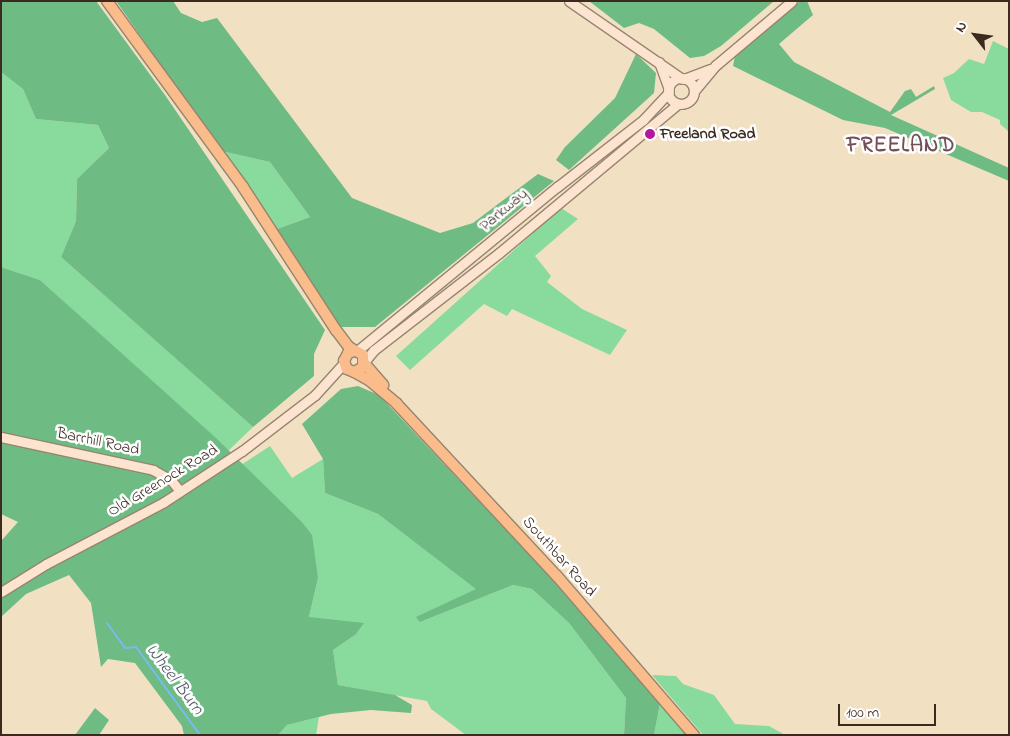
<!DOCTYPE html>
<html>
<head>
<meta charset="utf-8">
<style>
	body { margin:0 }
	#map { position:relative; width:1010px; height:736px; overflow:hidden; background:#f2e0c3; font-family:"Indie Flower",sans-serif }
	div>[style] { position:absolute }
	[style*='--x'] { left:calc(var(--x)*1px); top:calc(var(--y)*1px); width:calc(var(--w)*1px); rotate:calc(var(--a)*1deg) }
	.green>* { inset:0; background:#88db9d }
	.forest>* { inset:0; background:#6ebb84 }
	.stream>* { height:2px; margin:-1px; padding:0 1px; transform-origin:1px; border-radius:1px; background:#79bbee }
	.roads { filter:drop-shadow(1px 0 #968570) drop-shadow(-1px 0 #968570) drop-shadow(0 1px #968570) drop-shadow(0 -1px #968570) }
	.secondary>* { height:9px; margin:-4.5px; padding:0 4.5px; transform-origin:4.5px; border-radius:4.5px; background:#fde4d0 }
	.secondary>.ring { margin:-4.5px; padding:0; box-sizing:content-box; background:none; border:9px solid #fde4d0; border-radius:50% }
	.primary>* { height:10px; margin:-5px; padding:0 5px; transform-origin:5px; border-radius:5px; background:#f9bc8a }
	.dots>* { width:14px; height:14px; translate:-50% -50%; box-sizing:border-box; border:2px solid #fff; border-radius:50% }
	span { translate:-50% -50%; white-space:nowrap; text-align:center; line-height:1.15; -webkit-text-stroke:5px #fff; paint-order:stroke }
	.poi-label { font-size:16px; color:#3b2a1e; font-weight:700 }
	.left { translate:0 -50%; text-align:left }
	.street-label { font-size:16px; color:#3b2a1e }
	.water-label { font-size:18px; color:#515d67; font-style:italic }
	.district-label { font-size:21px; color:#754f58; font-weight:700; letter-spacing:1px }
	.frame { position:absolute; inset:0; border:2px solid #3b2a1e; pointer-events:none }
	.north { position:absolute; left:950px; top:10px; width:50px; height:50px; -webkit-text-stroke:4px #fff; paint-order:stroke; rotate:300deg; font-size:14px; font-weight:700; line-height:20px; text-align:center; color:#3b2a1e }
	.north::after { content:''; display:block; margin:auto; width:18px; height:22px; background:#3b2a1e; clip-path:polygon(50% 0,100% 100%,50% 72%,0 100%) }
	.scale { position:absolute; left:838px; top:704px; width:98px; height:22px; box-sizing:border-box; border:2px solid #3b2a1e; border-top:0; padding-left:6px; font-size:15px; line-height:18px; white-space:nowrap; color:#3b2a1e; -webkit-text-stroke:4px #fff; paint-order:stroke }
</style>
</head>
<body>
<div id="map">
	<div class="green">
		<i style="clip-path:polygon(993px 41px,1009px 49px,1008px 131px,1000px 124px,1000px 120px,982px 112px,971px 112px,951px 100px,943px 78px,954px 73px,969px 59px,984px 64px)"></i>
		<i style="clip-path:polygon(1px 72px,23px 89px,36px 119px,98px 125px,109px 148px,77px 179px,76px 221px,61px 257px,253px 427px,228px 451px,40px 280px,1px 267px)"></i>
		<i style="clip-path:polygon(221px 151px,270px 162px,310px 217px,277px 229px)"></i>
		<i style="clip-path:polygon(561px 208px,578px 219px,535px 256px,551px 276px,547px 282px,582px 309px,627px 330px,610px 355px,512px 309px,507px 316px,484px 304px,410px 370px,396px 356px)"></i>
		<i style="clip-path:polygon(270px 446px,292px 478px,323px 459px,325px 493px,378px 514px,477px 589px,420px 622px,513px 585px,532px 589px,569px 623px,626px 698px,624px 735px,466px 735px,431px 709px,427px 701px,338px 685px,333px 650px,355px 635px,309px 617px,318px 578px,301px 521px,241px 465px)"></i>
		<i style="clip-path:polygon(652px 675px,676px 676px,683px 684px,714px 695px,735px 724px,769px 726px,785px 735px,703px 735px)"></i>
		<i style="clip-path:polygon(660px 703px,688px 735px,654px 735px)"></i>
		<i style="clip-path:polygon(319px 717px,316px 735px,278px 735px,287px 725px)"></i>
	</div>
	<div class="forest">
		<i style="clip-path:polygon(1px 1px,96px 1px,165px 95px,325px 330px,314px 354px,314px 376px,253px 427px,61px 257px,76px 221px,77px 179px,109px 148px,98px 125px,36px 119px,23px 89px,1px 72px)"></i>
		<i style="clip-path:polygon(116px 1px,173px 1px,181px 13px,202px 22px,217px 18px,352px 198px,440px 233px,473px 223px,538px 174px,554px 181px,375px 327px,340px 327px,277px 229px,310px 217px,270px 162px,221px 151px)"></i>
		<i style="clip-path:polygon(589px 1px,774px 1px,721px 46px,704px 56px,690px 58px,654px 29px,639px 23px,624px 28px)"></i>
		<i style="clip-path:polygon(800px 1px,807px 1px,813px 15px,779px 44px,794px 62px,890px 112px,905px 91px,911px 89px,916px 97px,934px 86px,935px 89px,891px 115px,1009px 168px,1009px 181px,885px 128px,843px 120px,733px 66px,735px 56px)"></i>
		<i style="clip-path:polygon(636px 54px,656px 73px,654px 93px,569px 170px,556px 160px,565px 147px,615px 98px)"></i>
		<i style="clip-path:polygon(1px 267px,40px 280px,216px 438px,301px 521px,312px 535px,318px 578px,309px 617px,364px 623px,355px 635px,333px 650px,338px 685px,395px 695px,412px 705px,411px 713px,371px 710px,331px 714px,287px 725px,278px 735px,184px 735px,182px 726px,135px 663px,108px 659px,101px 667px,91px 603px,69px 575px,26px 594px,1px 617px,1px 541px,18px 522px,1px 514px)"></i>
		<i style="clip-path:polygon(358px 386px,379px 395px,539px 565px,660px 703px,654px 735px,624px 735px,626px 698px,569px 623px,532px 589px,513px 585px,420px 622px,416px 617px,476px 589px,378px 514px,325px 493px,323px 459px,302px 424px,341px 389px)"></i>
		<i style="clip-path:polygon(95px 708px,109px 720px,99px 735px,75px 735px)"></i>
	</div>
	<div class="stream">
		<i style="--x:107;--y:623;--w:31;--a:54"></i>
		<i style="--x:125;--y:648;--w:11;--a:-5"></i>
		<i style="--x:136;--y:647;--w:109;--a:54"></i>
	</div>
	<div class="roads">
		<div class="secondary">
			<i style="--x:569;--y:1;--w:137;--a:34.6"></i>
			<i style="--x:659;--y:62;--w:29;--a:70"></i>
			<i class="ring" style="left:668px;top:78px;width:17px;height:17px"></i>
			<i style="--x:684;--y:79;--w:28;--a:-21"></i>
			<i style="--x:694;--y:91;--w:34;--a:-50"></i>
			<i style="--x:716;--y:65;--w:99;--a:-40.1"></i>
			<i style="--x:357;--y:351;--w:259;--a:-39.4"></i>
			<i style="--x:557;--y:187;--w:109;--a:-37.9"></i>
			<i style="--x:643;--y:120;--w:38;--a:-47"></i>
			<i style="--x:365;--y:361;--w:14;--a:-51"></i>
			<i style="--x:374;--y:350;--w:158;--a:-37.8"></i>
			<i style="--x:499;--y:253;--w:233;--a:-39.8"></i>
			<i style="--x:1;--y:437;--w:156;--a:12.2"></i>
			<i style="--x:153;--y:470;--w:21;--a:29"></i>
			<i style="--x:171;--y:480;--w:14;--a:51"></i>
			<i style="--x:1;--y:592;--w:53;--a:-31.9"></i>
			<i style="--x:46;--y:564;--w:133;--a:-27.7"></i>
			<i style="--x:164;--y:502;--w:93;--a:-33.2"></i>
			<i style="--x:242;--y:451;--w:92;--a:-37.5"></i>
			<i style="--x:315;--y:395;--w:43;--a:-47.8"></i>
		</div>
		<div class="primary">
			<i style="--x:107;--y:1;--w:230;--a:53.8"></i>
			<i style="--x:243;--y:187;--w:171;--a:57"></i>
			<i style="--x:336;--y:330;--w:21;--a:53"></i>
			<i style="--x:349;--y:347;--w:16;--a:30"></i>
			<i style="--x:363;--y:355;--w:12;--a:90"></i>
			<i style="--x:363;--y:367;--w:10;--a:151"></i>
			<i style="--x:354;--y:372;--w:8;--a:-157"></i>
			<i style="--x:347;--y:369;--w:9;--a:-111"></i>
			<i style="--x:344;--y:361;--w:9;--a:-63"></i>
			<i style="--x:348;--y:353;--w:6;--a:-18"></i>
			<i style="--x:365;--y:364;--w:28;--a:49"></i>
			<i style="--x:354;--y:372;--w:18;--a:29"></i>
			<i style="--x:370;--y:381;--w:35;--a:40"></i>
			<i style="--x:397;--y:404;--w:235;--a:47.1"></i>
			<i style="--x:557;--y:576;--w:210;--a:49.3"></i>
		</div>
	</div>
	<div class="dots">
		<i style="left:650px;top:134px;background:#b5179e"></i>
	</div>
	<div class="poi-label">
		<span class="left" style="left:660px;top:134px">Freeland Road</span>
	</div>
	<div class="street-label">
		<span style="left:504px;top:210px;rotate:-40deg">Parkway</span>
		<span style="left:98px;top:442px;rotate:12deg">Barrhill Road</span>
		<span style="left:163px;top:481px;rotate:-31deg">Old Greenock Road</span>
		<span style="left:559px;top:557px;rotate:48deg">Southbar Road</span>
	</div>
	<div class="water-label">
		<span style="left:174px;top:680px;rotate:53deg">Wheel Burn</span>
	</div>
	<div class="district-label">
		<span style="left:901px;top:146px">FREELAND</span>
	</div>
	<div class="frame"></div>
	<div class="north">N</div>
	<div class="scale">100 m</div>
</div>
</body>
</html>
